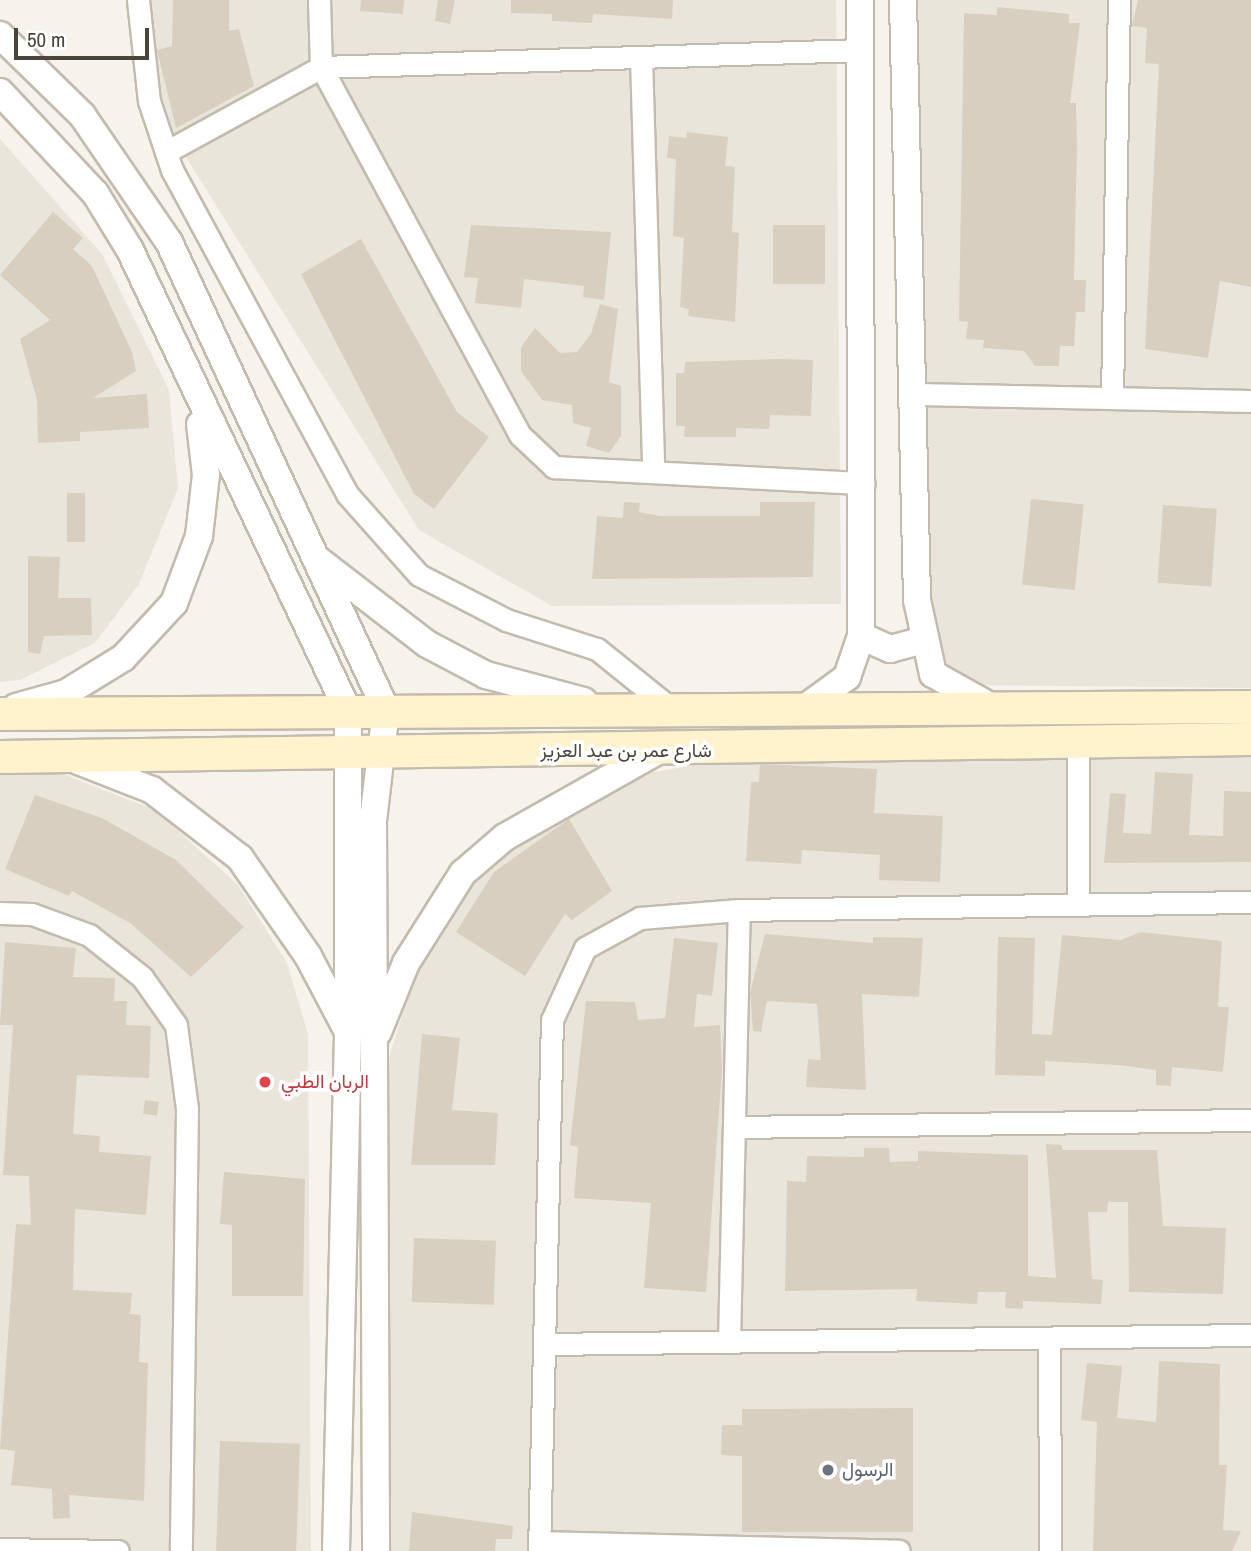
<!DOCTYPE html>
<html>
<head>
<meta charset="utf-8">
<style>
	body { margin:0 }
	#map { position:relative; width:1251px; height:1551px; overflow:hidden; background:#f6f3ec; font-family:"Archivo Narrow",Vazirmatn,sans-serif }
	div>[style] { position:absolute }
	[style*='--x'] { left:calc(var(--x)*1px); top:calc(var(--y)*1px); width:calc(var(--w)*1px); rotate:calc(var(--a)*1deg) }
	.residential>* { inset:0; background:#eae5da }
	.building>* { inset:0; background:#d8cfc1; transform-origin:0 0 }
	.roads { filter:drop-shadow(2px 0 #c2bbae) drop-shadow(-2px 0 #c2bbae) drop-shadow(0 2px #c2bbae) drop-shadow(0 -2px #c2bbae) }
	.minor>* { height:21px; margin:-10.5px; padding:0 10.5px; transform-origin:10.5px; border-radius:10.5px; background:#fff }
	.tertiary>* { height:26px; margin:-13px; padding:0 13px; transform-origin:13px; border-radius:13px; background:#fff }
	.secondary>* { height:32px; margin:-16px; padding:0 16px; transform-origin:16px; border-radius:16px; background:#fff3cd }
	.dots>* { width:19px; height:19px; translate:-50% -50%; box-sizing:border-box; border:4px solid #fff; border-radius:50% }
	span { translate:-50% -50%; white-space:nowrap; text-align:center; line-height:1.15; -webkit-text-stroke:7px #fff; paint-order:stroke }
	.street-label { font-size:19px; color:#4b4439 }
	.health-label { font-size:19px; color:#be3a42 }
	.left { translate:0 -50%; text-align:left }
	.worship-label { font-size:19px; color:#5b616d }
	.scale { position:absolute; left:14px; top:28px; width:135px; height:32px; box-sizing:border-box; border:4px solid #4b4439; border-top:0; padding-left:9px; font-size:21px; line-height:24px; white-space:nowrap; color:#4b4439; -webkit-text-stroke:5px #fff; paint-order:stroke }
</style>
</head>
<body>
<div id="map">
	<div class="residential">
		<i style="clip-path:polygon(145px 0,836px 0,841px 604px,552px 606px,419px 530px,169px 130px,147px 51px)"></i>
		<i style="clip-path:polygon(918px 0,1251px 0,1251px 688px,966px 685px,932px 653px,926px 605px)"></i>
		<i style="clip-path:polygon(0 139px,102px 254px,169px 390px,178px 488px,139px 584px,95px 643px,20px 680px,0 682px)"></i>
		<i style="clip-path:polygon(1251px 752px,1251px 1551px,385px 1551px,388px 1061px,420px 959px,481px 867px,514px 840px,635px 775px,720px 761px)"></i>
		<i style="clip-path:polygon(0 771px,55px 771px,155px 810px,238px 885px,287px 963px,308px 1034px,311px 1551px,0 1551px)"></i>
	</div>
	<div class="building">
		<i style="clip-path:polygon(173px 0,229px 0,229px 31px,239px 29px,254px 86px,176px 128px,157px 50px,172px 46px)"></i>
		<i style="clip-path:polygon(361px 0,404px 0,403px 14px,360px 11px)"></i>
		<i style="clip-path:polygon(438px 0,455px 0,450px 24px,435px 21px)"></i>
		<i style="clip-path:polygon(511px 0,673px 0,672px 19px,593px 14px,592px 23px,552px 21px,552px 14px,511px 13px)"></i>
		<i style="clip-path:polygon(1138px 0,1251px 0,1251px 287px,1220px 281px,1208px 358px,1145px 349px,1159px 64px,1145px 63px,1147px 28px,1132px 26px)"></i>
		<i style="clip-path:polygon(997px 7px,1069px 14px,1069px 23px,1080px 23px,1070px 103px,1076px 103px,1077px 146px,1074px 280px,1086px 280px,1085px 312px,1076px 312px,1074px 346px,1060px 346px,1059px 366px,1035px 366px,1024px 351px,983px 348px,984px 340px,966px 339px,968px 322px,959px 321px,964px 13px,997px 15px)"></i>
		<i style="clip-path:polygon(687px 132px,728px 137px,725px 166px,735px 167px,732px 232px,739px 233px,735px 322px,688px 316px,689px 309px,680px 307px,684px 238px,673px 236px,676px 159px,667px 158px,669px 136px,686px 138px)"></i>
		<i style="clip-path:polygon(53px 212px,83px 238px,73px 249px,92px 266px,132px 352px,136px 371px,93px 398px,147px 394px,149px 428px,80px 432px,80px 441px,38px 443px,37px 400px,20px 339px,50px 320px,0 275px)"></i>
		<i style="clip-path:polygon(471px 225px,611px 232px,604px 300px,583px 297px,584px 286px,524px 279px,521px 308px,475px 303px,478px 278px,464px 277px)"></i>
		<i style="left:773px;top:225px;width:52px;height:59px"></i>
		<i style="clip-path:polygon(361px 239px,457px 412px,489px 437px,434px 509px,414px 494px,301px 274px)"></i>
		<i style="clip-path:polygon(600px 304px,618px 309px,609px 382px,621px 386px,621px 436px,609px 453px,586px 446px,591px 428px,573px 423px,572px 405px,542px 400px,521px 371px,521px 347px,535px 328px,560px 353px,577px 352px,591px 334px)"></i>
		<i style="clip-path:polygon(780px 359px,813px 360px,811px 416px,770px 415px,769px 429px,736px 428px,736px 437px,684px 437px,685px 426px,676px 426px,676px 373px,684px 373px,685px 362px)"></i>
		<i style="left:67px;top:493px;width:18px;height:49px"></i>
		<i style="left:1031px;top:499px;width:53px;height:86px;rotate:6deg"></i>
		<i style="clip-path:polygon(624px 502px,640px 503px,639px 512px,660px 516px,760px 516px,760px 502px,815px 502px,813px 577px,592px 579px,597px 516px,623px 518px)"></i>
		<i style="left:1163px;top:505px;width:54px;height:78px;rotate:4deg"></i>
		<i style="clip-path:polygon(28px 556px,60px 557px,58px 598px,91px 598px,92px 635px,44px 636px,40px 654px,28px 652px)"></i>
		<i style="clip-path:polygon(760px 764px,877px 769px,874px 813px,943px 816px,940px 882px,879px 880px,880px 855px,802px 850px,801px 864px,746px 861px,751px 782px,759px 782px)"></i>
		<i style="clip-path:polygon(1155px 772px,1193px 774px,1189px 835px,1223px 836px,1224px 791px,1251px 792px,1251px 862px,1104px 863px,1110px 793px,1126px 794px,1123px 833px,1151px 834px)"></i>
		<i style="clip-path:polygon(35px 795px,102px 818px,176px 860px,244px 927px,191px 977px,130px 923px,72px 891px,69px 896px,5px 869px)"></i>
		<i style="clip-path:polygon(569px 819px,612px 891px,572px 920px,565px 914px,525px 976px,456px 932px,494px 872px)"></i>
		<i style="clip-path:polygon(1141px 932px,1222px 941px,1218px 1007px,1229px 1007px,1223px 1072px,1172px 1067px,1171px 1086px,1156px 1085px,1156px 1070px,1119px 1065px,1045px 1061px,1045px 1076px,995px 1075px,998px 937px,1035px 938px,1032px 1034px,1052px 1035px,1062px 935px,1121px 940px)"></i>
		<i style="clip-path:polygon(765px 934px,873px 943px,873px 937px,923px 938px,919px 997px,862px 994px,866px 1090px,806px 1087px,808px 1059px,821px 1060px,817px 1004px,767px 1001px,761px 1032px,753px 1031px,750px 993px)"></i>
		<i style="clip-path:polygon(674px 938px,718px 943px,712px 996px,697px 994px,694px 1027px,720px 1025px,722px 1069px,706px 1292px,644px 1288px,651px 1203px,574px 1198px,578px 1147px,570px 1145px,586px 1001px,635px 1002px,638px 1020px,665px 1018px)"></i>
		<i style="clip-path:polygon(5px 942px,76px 948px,73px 977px,115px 978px,114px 1001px,127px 1001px,126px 1025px,151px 1026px,149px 1078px,77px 1075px,73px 1134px,100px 1136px,99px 1152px,151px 1156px,146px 1215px,75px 1209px,73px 1290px,132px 1293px,130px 1314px,141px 1315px,139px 1362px,148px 1363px,144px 1501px,69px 1495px,70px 1518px,53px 1519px,52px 1489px,11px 1485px,15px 1451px,0 1449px,16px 1224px,31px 1225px,29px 1176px,3px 1175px,13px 1025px,0 1025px)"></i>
		<i style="clip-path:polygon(422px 1034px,460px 1038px,452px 1110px,498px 1113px,495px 1165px,411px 1165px)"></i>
		<i style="left:145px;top:1100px;width:14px;height:14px;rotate:8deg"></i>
		<i style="clip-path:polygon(1046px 1144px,1062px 1145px,1062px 1150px,1157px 1150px,1163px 1226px,1226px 1228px,1223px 1294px,1129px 1292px,1128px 1202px,1108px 1202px,1107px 1212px,1088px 1212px,1092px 1279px,1103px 1280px,1101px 1304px,1023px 1301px,1023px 1309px,1005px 1308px,1006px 1292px,978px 1292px,977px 1304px,916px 1301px,917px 1289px,785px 1291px,787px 1181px,806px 1182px,807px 1156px,864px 1157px,864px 1148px,889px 1148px,890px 1162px,918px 1161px,918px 1151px,1028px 1155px,1028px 1276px,1056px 1278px)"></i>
		<i style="clip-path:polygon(224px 1172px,305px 1179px,303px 1296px,232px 1296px,232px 1225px,220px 1224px)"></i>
		<i style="left:414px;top:1238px;width:82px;height:64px;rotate:2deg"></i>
		<i style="clip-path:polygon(1159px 1361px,1220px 1364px,1219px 1465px,1227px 1465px,1223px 1530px,1241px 1531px,1232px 1551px,1093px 1551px,1097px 1422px,1081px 1420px,1087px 1363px,1122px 1366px,1117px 1418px,1156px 1422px)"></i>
		<i style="clip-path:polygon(913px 1408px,913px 1532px,742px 1532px,742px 1456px,721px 1455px,722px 1425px,742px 1425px,742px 1409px)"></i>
		<i style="left:220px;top:1441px;width:80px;height:110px;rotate:2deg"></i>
		<i style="clip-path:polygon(412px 1512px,513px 1526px,512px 1539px,496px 1539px,495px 1551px,409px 1551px)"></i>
	</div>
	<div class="roads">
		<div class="minor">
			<i style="--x:138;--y:0;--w:102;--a:83.8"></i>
			<i style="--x:149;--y:101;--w:73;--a:71.6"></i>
			<i style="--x:172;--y:170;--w:368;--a:61.6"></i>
			<i style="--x:347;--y:494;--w:108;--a:48.4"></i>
			<i style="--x:419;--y:575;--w:98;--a:27.3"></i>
			<i style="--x:506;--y:620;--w:96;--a:17.7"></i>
			<i style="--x:597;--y:649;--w:94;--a:38.9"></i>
			<i style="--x:319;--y:0;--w:67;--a:88.3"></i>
			<i style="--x:321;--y:67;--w:418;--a:61.6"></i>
			<i style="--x:520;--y:435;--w:47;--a:43.3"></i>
			<i style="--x:554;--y:467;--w:310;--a:3"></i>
			<i style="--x:641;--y:57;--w:415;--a:88.3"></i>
			<i style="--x:166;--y:152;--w:177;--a:-28.7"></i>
			<i style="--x:321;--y:67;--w:540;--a:-1.8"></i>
			<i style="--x:917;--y:394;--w:334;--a:1.2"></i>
			<i style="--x:1112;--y:398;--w:398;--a:-89"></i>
			<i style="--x:1078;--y:903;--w:163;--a:-90"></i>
			<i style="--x:0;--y:913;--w:32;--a:2"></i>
			<i style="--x:32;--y:914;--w:61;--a:20.2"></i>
			<i style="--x:89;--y:935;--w:68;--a:38.4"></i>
			<i style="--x:142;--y:977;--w:59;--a:54.7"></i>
			<i style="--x:176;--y:1025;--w:85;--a:82.5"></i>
			<i style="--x:187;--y:1109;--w:442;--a:90.8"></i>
			<i style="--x:734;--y:1127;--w:517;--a:-0.78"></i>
			<i style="--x:1049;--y:1338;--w:213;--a:89.7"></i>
			<i style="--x:729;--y:1342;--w:432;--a:-88.7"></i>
			<i style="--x:544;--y:1344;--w:707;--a:-0.73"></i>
			<i style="--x:539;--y:1542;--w:360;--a:1.4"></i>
			<i style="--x:0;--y:1549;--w:118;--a:1"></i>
			<i style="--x:539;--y:1551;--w:531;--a:-88.6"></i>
			<i style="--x:552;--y:1020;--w:79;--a:-65.4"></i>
			<i style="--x:585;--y:948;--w:63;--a:-28.6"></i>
			<i style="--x:640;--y:918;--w:99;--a:-4.6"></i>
			<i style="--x:739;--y:910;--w:512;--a:-0.9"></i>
		</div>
		<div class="tertiary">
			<i style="--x:903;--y:0;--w:600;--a:88.66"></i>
			<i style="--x:917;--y:600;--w:76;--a:77.8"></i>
			<i style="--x:933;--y:674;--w:63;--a:29.4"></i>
			<i style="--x:0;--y:35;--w:115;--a:44.3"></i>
			<i style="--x:82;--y:115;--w:154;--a:55.6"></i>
			<i style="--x:169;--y:242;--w:516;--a:65.12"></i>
			<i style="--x:386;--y:710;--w:111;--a:96.7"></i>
			<i style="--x:373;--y:820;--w:731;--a:89.76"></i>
			<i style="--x:0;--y:92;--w:139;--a:46.8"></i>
			<i style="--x:95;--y:193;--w:67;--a:58.4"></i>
			<i style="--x:130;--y:250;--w:510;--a:64.69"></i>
			<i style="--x:348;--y:711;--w:323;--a:90"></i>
			<i style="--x:348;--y:1034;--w:517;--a:91.33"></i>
			<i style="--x:317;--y:559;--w:139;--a:37.7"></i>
			<i style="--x:427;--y:644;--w:67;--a:27.7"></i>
			<i style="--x:486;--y:675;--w:101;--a:14.9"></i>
			<i style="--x:861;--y:636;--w:32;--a:24"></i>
			<i style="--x:890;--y:649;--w:34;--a:-15"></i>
			<i style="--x:16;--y:707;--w:52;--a:-15.6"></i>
			<i style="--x:66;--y:693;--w:67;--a:-31.6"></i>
			<i style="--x:123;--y:658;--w:75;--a:-47.2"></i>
			<i style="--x:174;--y:603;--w:72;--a:-69.5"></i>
			<i style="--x:199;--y:536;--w:61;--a:-83.5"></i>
			<i style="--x:206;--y:475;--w:51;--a:-96.7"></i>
			<i style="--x:806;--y:707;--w:51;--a:-36.2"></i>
			<i style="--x:847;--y:677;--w:43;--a:-71.1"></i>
			<i style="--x:861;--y:636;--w:636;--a:-90.09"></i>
			<i style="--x:73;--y:759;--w:85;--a:21.4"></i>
			<i style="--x:152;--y:790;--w:111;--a:37.7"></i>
			<i style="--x:240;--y:858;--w:119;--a:55.2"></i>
			<i style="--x:308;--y:956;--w:84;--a:62.2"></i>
			<i style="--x:378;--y:1032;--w:74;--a:-67.9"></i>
			<i style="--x:406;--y:963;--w:107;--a:-57.7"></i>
			<i style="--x:463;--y:873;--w:55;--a:-40.6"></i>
			<i style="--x:505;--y:837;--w:173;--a:-29.4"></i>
		</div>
		<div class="secondary">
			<i style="--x:0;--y:714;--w:1251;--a:-0.32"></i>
			<i style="--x:0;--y:757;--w:1251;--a:-0.82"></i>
		</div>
	</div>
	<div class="dots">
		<i style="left:265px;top:1082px;background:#e0444e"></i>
		<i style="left:828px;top:1470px;background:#6b7280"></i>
	</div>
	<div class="street-label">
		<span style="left:626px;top:751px">شارع عمر بن عبد العزيز</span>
	</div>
	<div class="health-label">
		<span class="left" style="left:281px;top:1082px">الربان الطبي</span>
	</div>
	<div class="worship-label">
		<span class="left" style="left:842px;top:1470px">الرسول</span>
	</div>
	<div class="scale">50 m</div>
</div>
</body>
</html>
